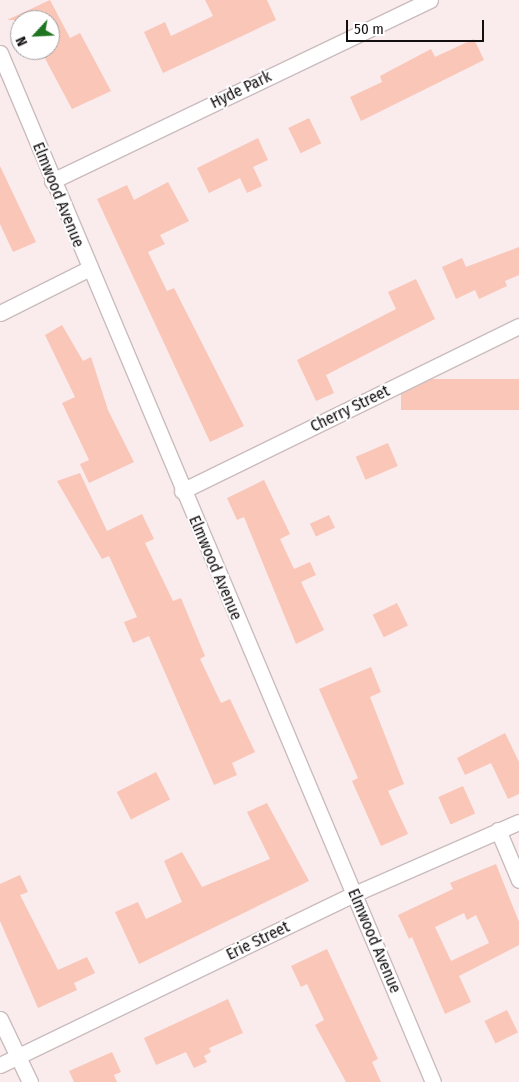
<!DOCTYPE html>
<html>
<head>
<meta charset="utf-8">
<style>
	body { margin:0 }
	#map { position:relative; width:519px; height:1082px; overflow:hidden; background:#faebed; font-family:"Fira Sans Condensed",sans-serif }
	div>[style] { position:absolute }
	[style*='--x'] { left:calc(var(--x)*1px); top:calc(var(--y)*1px); width:calc(var(--w)*1px); rotate:calc(var(--a)*1deg) }
	.building>* { inset:0; background:#f9c6b8; transform-origin:0 0 }
	.roads { filter:drop-shadow(1px 0 #cabcbe) drop-shadow(-1px 0 #cabcbe) drop-shadow(0 1px #cabcbe) drop-shadow(0 -1px #cabcbe) }
	.minor>* { height:15px; margin:-7.5px; padding:0 7.5px; transform-origin:7.5px; border-radius:7.5px; background:#fff }
	span { translate:-50% -50%; white-space:nowrap; text-align:center; line-height:1.15; -webkit-text-stroke:4px #fff; paint-order:stroke }
	.street-label { font-size:16px; color:#130e0f }
	.north { position:absolute; left:10px; top:10px; width:50px; height:50px; box-sizing:border-box; background:#fff; border:1px solid #a19f9f; border-radius:50%; rotate:245deg; font-size:14px; font-weight:700; line-height:20px; text-align:center; color:#130e0f }
	.north::after { content:''; display:block; margin:auto; width:18px; height:22px; background:#1f7520; clip-path:polygon(50% 0,100% 100%,50% 72%,0 100%) }
	.scale { position:absolute; left:346px; top:20px; width:138px; height:22px; box-sizing:border-box; border:2px solid #130e0f; border-top:0; padding-left:6px; font-size:15px; line-height:18px; white-space:nowrap; color:#130e0f; -webkit-text-stroke:4px #fff; paint-order:stroke }
</style>
</head>
<body>
<div id="map">
	<div class="building">
		<i style="clip-path:polygon(50px 0,70px 38px,80px 33px,111px 91px,72px 109px,41px 51px,50px 50px,50px 20px,7px 20px)"></i>
		<i style="clip-path:polygon(205px 0,267px 0,276px 20px,163px 73px,144px 32px,165px 22px,171px 36px,213px 16px)"></i>
		<i style="clip-path:polygon(474px 39px,484px 60px,361px 121px,350px 97px,382px 82px,380px 76px,431px 49px,435px 57px)"></i>
		<i style="left:309px;top:118px;width:28px;height:23px;rotate:64deg"></i>
		<i style="clip-path:polygon(258px 138px,268px 160px,253px 167px,262px 186px,247px 193px,240px 178px,209px 193px,197px 168px)"></i>
		<i style="clip-path:polygon(0 166px,36px 242px,13px 252px,0 224px)"></i>
		<i style="clip-path:polygon(168px 182px,189px 221px,160px 235px,165px 244px,148px 252px,167px 291px,174px 288px,244px 426px,210px 442px,97px 199px,127px 185px,134px 200px)"></i>
		<i style="clip-path:polygon(519px 247px,519px 275px,505px 281px,507px 286px,479px 299px,475px 290px,456px 299px,442px 267px,462px 258px,466px 267px)"></i>
		<i style="clip-path:polygon(416px 279px,435px 319px,326px 375px,334px 393px,316px 401px,297px 360px,396px 309px,388px 292px)"></i>
		<i style="clip-path:polygon(62px 325px,83px 361px,91px 357px,108px 410px,134px 462px,89px 483px,80px 464px,89px 460px,62px 403px,75px 397px,45px 335px)"></i>
		<i style="left:519px;top:379px;width:31px;height:118px;rotate:90deg"></i>
		<i style="left:388px;top:443px;width:25px;height:35px;rotate:67deg"></i>
		<i style="clip-path:polygon(80px 473px,107px 531px,142px 514px,154px 539px,145px 543px,173px 601px,181px 598px,205px 656px,200px 659px,221px 703px,230px 699px,255px 752px,232px 763px,237px 775px,214px 785px,149px 636px,133px 643px,124px 622px,137px 617px,109px 556px,102px 559px,57px 481px)"></i>
		<i style="clip-path:polygon(264px 480px,290px 534px,280px 539px,294px 569px,310px 562px,316px 575px,301px 582px,324px 630px,296px 644px,244px 517px,237px 520px,227px 498px)"></i>
		<i style="left:329px;top:515px;width:14px;height:21px;rotate:65deg"></i>
		<i style="left:397px;top:603px;width:25px;height:27px;rotate:64deg"></i>
		<i style="clip-path:polygon(371px 667px,381px 692px,370px 697px,404px 784px,388px 791px,408px 834px,381px 846px,352px 781px,358px 778px,319px 689px)"></i>
		<i style="clip-path:polygon(505px 733px,519px 762px,519px 794px,508px 799px,491px 763px,465px 775px,457px 758px)"></i>
		<i style="left:156px;top:772px;width:31px;height:44px;rotate:63deg"></i>
		<i style="left:463px;top:786px;width:30px;height:27px;rotate:66deg"></i>
		<i style="clip-path:polygon(267px 803px,309px 881px,139px 964px,115px 912px,138px 902px,146px 919px,182px 902px,164px 861px,182px 852px,202px 887px,270px 859px,247px 812px)"></i>
		<i style="clip-path:polygon(evenodd,496px 864px,519px 922px,519px 945px,459px 976px,471px 1002px,445px 1014px,412px 937px,409px 939px,398px 915px,453px 889px,450px 883px,496px 864px,464px 913px,467px 920px,476px 915px,489px 943px,451px 961px,435px 927px,464px 913px)"></i>
		<i style="clip-path:polygon(20px 875px,28px 892px,20px 895px,58px 970px,87px 957px,95px 973px,74px 983px,77px 990px,38px 1008px,0 921px,0 884px)"></i>
		<i style="clip-path:polygon(327px 949px,378px 1059px,372px 1062px,381px 1082px,346px 1082px,315px 1025px,324px 1020px,307px 984px,301px 987px,291px 966px)"></i>
		<i style="clip-path:polygon(228px 999px,243px 1033px,209px 1048px,211px 1052px,204px 1056px,207px 1062px,194px 1068px,186px 1052px,156px 1065px,144px 1038px)"></i>
		<i style="left:507px;top:1010px;width:25px;height:25px;rotate:64deg"></i>
		<i style="clip-path:polygon(112px 1052px,121px 1072px,114px 1075px,117px 1082px,74px 1082px,69px 1071px)"></i>
	</div>
	<div class="roads">
		<div class="minor">
			<i style="--x:0;--y:53;--w:1116;--a:67.18"></i>
			<i style="--x:52;--y:181;--w:419;--a:-25.6"></i>
			<i style="--x:0;--y:313;--w:98;--a:-26.6"></i>
			<i style="--x:182;--y:491;--w:375;--a:-26.1"></i>
			<i style="--x:498;--y:830;--w:54;--a:67.2"></i>
			<i style="--x:0;--y:1019;--w:70;--a:64.5"></i>
			<i style="--x:0;--y:1065;--w:393;--a:-25.8"></i>
			<i style="--x:354;--y:894;--w:180;--a:-23.6"></i>
		</div>
	</div>
	<div class="street-label">
		<span style="left:241px;top:90px;rotate:-26deg">Hyde Park</span>
		<span style="left:58px;top:195px;rotate:68deg">Elmwood Avenue</span>
		<span style="left:350px;top:409px;rotate:-26deg">Cherry Street</span>
		<span style="left:215px;top:568px;rotate:67deg">Elmwood Avenue</span>
		<span style="left:258px;top:941px;rotate:-26deg">Erie Street</span>
		<span style="left:374px;top:941px;rotate:67deg">Elmwood Avenue</span>
	</div>
	<div class="north">N</div>
	<div class="scale">50 m</div>
</div>
</body>
</html>
